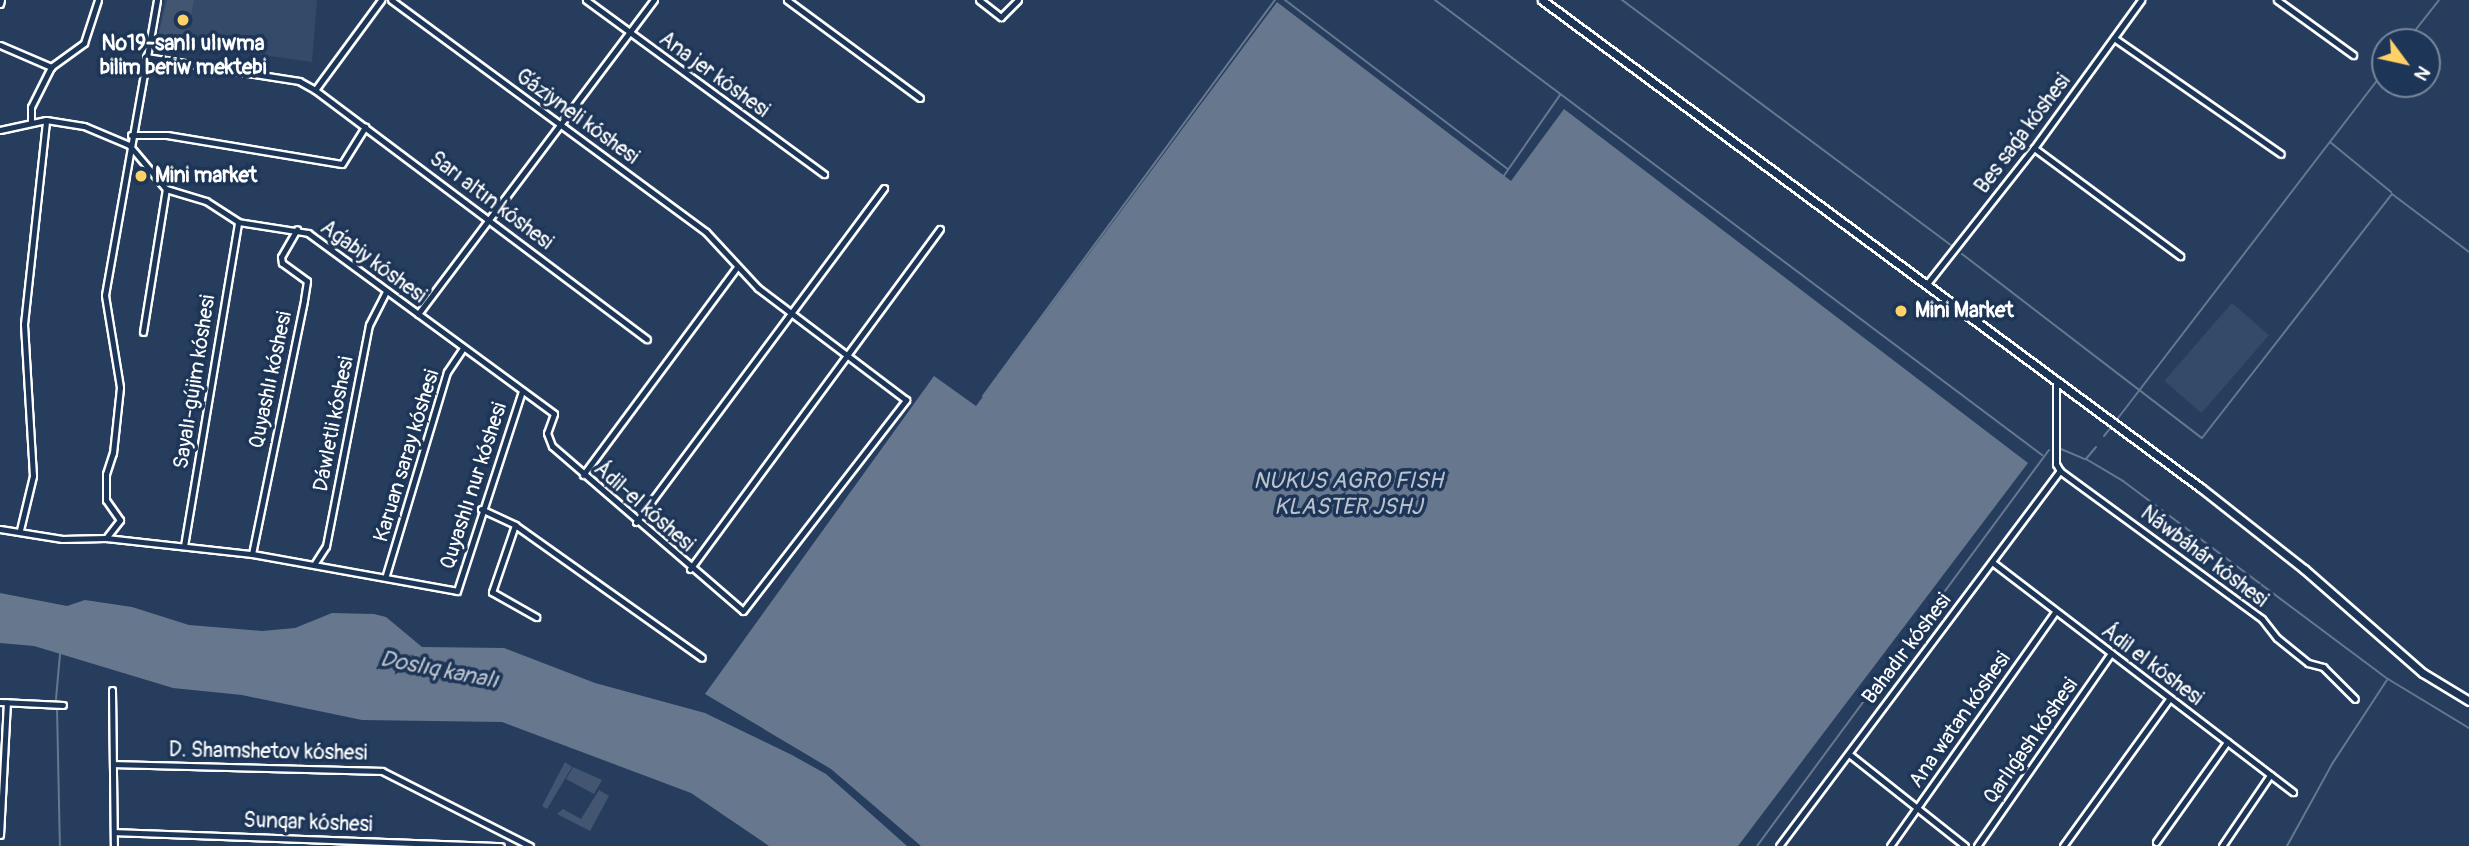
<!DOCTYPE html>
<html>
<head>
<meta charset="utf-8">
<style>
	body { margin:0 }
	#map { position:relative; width:2469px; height:846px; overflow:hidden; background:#263d5e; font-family:Pangolin,sans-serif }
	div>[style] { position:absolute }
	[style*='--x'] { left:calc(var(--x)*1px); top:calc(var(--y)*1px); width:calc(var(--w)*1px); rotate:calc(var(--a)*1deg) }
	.built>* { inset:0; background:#344a68; transform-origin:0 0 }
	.green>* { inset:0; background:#425672 }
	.water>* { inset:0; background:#67788e }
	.stream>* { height:2px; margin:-1px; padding:0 1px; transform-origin:1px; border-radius:1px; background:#67788e }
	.roads { filter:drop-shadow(2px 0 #fff) drop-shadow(-2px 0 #fff) drop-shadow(0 2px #fff) drop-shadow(0 -2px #fff) }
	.minor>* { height:5px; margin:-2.5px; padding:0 2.5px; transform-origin:2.5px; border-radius:2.5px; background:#1d3557 }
	.secondary>* { height:7px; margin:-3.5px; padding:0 3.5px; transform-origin:3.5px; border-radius:3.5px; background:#1d3557 }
	.dots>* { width:19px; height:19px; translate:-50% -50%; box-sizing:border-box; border:4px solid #1d3557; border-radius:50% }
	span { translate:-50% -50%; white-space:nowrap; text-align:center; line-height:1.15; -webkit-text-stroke:7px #1d3557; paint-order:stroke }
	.poi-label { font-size:21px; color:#fff; font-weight:700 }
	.left { translate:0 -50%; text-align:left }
	.street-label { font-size:21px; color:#fff }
	.water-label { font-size:23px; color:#bbc2cc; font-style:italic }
	.north { position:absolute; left:2371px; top:28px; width:70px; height:70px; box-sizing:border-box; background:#1d3557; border:2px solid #77869a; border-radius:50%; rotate:123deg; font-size:19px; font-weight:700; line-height:28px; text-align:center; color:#fff }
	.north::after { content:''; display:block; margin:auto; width:24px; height:32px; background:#ffd166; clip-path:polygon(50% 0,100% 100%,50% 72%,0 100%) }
</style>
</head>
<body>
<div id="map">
	<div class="built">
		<i style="clip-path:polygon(165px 0,317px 0,312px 62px,157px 40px)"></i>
		<i style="left:2232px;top:303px;width:49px;height:103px;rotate:41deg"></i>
	</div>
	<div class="green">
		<i style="clip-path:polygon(167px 0,194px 0,186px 40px,159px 33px)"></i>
		<i style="clip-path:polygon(565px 762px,572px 767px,547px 809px,542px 806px)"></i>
		<i style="clip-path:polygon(573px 767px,602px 780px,594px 794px,566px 779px)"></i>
		<i style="clip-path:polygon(599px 790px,609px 796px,590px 831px,557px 814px,563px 809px,581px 819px)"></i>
	</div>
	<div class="water">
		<i style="clip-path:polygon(1277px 2px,1511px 181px,1564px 109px,2028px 463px,1738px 846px,921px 846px,831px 769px,705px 694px,934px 376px,976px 406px)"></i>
		<i style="clip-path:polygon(0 593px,67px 606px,85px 600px,132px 607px,189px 625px,262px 631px,295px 628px,332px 613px,374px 614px,386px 617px,422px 647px,504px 648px,595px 683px,705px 713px,792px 755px,826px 774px,907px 846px,769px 846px,691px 793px,502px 722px,362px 720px,242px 695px,173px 688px,34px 646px,0 643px)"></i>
	</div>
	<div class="stream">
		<i style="--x:1285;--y:0;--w:280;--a:37.2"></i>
		<i style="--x:1435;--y:0;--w:759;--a:36.85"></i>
		<i style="--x:1622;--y:0;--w:410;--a:36.7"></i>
		<i style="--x:2406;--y:42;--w:53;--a:-51.8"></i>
		<i style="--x:2330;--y:142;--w:79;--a:39.3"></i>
		<i style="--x:1503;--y:177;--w:100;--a:-55.2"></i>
		<i style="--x:1962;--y:254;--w:302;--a:37.5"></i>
		<i style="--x:2202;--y:438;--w:309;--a:-52.1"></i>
		<i style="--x:2392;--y:194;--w:96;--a:37"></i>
		<i style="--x:983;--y:396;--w:492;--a:-53.6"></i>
		<i style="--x:2115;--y:422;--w:444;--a:-52.5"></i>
		<i style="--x:2104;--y:436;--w:13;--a:-51"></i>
		<i style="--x:2096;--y:447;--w:16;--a:130"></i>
		<i style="--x:2086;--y:459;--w:43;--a:30.7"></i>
		<i style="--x:2123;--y:481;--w:331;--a:36.8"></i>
		<i style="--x:2388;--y:679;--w:95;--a:31.2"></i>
		<i style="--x:2061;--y:449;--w:26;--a:23"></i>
		<i style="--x:56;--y:699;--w:45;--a:-84.9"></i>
		<i style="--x:57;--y:708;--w:138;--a:88.8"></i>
		<i style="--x:1757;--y:846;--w:492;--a:-53.6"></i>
		<i style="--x:2287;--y:846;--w:94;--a:-61.2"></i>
		<i style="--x:2332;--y:764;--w:100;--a:-56.8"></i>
	</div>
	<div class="roads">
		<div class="minor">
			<i style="--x:586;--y:0;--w:295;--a:36.2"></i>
			<i style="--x:787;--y:0;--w:165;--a:36.4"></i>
			<i style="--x:979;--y:0;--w:28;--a:38"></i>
			<i style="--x:1001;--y:17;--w:24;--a:-45"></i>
			<i style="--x:2277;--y:0;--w:94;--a:35.9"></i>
			<i style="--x:0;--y:4;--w:4;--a:-76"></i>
			<i style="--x:2114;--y:38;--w:203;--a:34.8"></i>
			<i style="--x:0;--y:45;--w:56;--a:23.3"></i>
			<i style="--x:146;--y:57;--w:155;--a:8.9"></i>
			<i style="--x:299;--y:81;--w:18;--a:29"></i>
			<i style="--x:315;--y:90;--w:415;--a:36.9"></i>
			<i style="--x:315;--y:90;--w:112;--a:-53.7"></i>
			<i style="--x:31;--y:122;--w:15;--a:-90"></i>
			<i style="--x:31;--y:107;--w:45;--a:-63.4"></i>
			<i style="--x:51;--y:67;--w:41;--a:-36"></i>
			<i style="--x:84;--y:43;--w:45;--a:-72"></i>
			<i style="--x:0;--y:130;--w:47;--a:-12.3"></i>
			<i style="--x:46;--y:120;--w:38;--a:9"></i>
			<i style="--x:84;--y:126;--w:49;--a:22.9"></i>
			<i style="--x:129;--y:145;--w:57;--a:49.9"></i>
			<i style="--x:166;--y:189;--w:42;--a:16.7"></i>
			<i style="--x:206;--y:201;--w:38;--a:33"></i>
			<i style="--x:238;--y:222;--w:71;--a:8.9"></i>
			<i style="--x:308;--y:233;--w:305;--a:36.3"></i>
			<i style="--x:554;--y:414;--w:20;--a:110"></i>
			<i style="--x:547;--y:433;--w:14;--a:69"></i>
			<i style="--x:552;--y:446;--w:252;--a:40.8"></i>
			<i style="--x:743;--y:611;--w:267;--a:-52.3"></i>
			<i style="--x:906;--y:400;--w:186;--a:-142.9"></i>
			<i style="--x:758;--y:288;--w:76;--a:-132.9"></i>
			<i style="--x:706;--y:232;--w:391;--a:-143.6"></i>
			<i style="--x:131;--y:135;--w:36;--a:0"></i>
			<i style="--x:167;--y:135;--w:177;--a:9.4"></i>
			<i style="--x:342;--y:164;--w:44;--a:-58.1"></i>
			<i style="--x:2034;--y:148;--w:182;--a:36.5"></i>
			<i style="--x:1926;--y:285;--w:174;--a:-51.8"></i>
			<i style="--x:2034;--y:148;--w:183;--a:-54.1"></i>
			<i style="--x:418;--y:314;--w:393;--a:-53.1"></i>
			<i style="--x:143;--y:332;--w:145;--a:-80.9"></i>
			<i style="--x:2056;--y:381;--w:83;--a:90"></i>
			<i style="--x:2056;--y:464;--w:8;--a:60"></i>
			<i style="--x:2060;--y:471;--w:250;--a:36.2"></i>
			<i style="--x:2262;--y:619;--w:24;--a:52"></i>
			<i style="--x:2277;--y:638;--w:40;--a:39"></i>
			<i style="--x:2308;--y:663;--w:16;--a:15"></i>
			<i style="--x:2323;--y:667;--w:45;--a:45"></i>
			<i style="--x:583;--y:475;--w:257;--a:-53.5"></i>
			<i style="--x:481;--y:509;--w:38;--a:25"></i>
			<i style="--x:515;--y:525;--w:229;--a:35.4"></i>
			<i style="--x:636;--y:522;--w:416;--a:-53.4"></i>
			<i style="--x:515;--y:525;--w:71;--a:108.9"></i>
			<i style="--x:492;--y:592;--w:51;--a:29.6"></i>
			<i style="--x:0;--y:529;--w:63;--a:9.2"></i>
			<i style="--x:62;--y:539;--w:44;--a:-1.3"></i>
			<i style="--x:106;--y:538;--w:147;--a:6.3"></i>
			<i style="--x:252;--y:554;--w:208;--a:10.2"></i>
			<i style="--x:457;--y:591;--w:210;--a:-72"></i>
			<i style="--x:20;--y:530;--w:56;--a:-76.5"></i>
			<i style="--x:33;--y:476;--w:152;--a:-93.4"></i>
			<i style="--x:24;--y:324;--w:205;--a:-83.8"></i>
			<i style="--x:106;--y:538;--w:23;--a:-52"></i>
			<i style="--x:120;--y:520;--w:24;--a:-125"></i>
			<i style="--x:106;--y:500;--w:26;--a:-90"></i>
			<i style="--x:106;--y:474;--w:22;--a:-72"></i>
			<i style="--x:113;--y:453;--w:66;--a:-83.9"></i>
			<i style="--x:120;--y:387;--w:93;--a:-99.3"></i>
			<i style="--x:105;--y:295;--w:300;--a:-80"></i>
			<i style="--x:184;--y:546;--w:328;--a:-80.5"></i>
			<i style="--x:252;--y:554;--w:259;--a:-78.4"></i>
			<i style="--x:304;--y:300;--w:19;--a:-81"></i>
			<i style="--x:307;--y:281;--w:31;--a:-144"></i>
			<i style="--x:282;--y:263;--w:6;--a:-99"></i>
			<i style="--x:281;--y:257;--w:32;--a:-60"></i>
			<i style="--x:1992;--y:562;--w:379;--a:37.4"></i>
			<i style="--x:315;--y:563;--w:20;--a:-57"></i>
			<i style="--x:326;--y:546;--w:225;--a:-79"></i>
			<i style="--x:369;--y:325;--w:38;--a:-63"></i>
			<i style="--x:690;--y:569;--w:422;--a:-53.7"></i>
			<i style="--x:386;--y:575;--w:212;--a:-73.3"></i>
			<i style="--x:447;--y:372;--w:29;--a:-56"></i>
			<i style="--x:112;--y:690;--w:156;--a:89.3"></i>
			<i style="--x:0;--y:702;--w:63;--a:2.7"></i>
			<i style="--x:1849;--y:754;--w:148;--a:38.4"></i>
			<i style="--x:113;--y:764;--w:269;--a:1.5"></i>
			<i style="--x:382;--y:771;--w:166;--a:26.9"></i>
			<i style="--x:114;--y:832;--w:387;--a:2.1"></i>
			<i style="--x:0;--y:835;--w:133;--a:-87"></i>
			<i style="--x:2156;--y:842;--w:123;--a:-54.6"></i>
			<i style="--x:1779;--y:846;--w:469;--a:-53.2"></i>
			<i style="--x:1890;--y:846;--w:286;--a:-54.8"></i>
			<i style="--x:1977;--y:846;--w:235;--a:-55.2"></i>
			<i style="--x:2063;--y:846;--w:181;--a:-54.2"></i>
			<i style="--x:2222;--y:846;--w:86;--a:-55.9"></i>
		</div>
		<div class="secondary">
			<i style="--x:1542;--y:0;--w:820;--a:36.52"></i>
			<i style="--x:2201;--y:488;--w:131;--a:38.2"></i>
			<i style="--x:2304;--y:569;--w:158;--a:41.2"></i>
			<i style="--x:2423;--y:673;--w:54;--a:31.3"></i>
		</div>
	</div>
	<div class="dots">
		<i style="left:183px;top:20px;background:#ffd166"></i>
		<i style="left:141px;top:176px;background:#ffd166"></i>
		<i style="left:1901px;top:311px;background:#ffd166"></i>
	</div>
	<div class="poi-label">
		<span style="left:183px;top:56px">№19-sanlı ulıwma<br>bilim beriw mektebi</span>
		<span class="left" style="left:155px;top:176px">Mini market</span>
		<span class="left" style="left:1915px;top:311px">Mini Market</span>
	</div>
	<div class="street-label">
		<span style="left:714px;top:75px;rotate:36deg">Ana jer kóshesi</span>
		<span style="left:577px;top:117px;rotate:36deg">Ǵáziyneli kóshesi</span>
		<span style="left:2023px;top:134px;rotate:-53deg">Bes saǵa kóshesi</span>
		<span style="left:491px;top:201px;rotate:37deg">Sarı altın kóshesi</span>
		<span style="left:373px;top:262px;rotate:36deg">Aǵabiy kóshesi</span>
		<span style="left:271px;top:380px;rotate:-78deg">Quyashlı kóshesi</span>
		<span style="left:195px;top:382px;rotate:-81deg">Sayalı-gújim kóshesi</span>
		<span style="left:334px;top:424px;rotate:-79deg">Dáwletli kóshesi</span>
		<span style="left:407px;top:456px;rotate:-73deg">Karuan saray kóshesi</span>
		<span style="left:474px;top:486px;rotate:-72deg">Quyashlı nur kóshesi</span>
		<span style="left:644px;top:507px;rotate:41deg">Ádil-el kóshesi</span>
		<span style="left:2204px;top:557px;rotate:37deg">Náwbáhár kóshesi</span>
		<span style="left:1907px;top:649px;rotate:-53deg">Bahadır kóshesi</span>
		<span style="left:2152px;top:665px;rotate:37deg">Ádil el kóshesi</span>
		<span style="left:1960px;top:720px;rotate:-55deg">Ana watan kóshesi</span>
		<span style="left:2031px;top:741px;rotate:-55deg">Qarlıǵash kóshesi</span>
		<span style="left:268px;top:752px;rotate:1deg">D. Shamshetov kóshesi</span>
		<span style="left:308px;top:823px;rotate:2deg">Sunqar kóshesi</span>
	</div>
	<div class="water-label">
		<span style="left:1348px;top:494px">NUKUS AGRO FISH<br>KLASTER JSHJ</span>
		<span style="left:439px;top:670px;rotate:11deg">Doslıq kanalı</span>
	</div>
	<div class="north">N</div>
</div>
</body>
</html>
